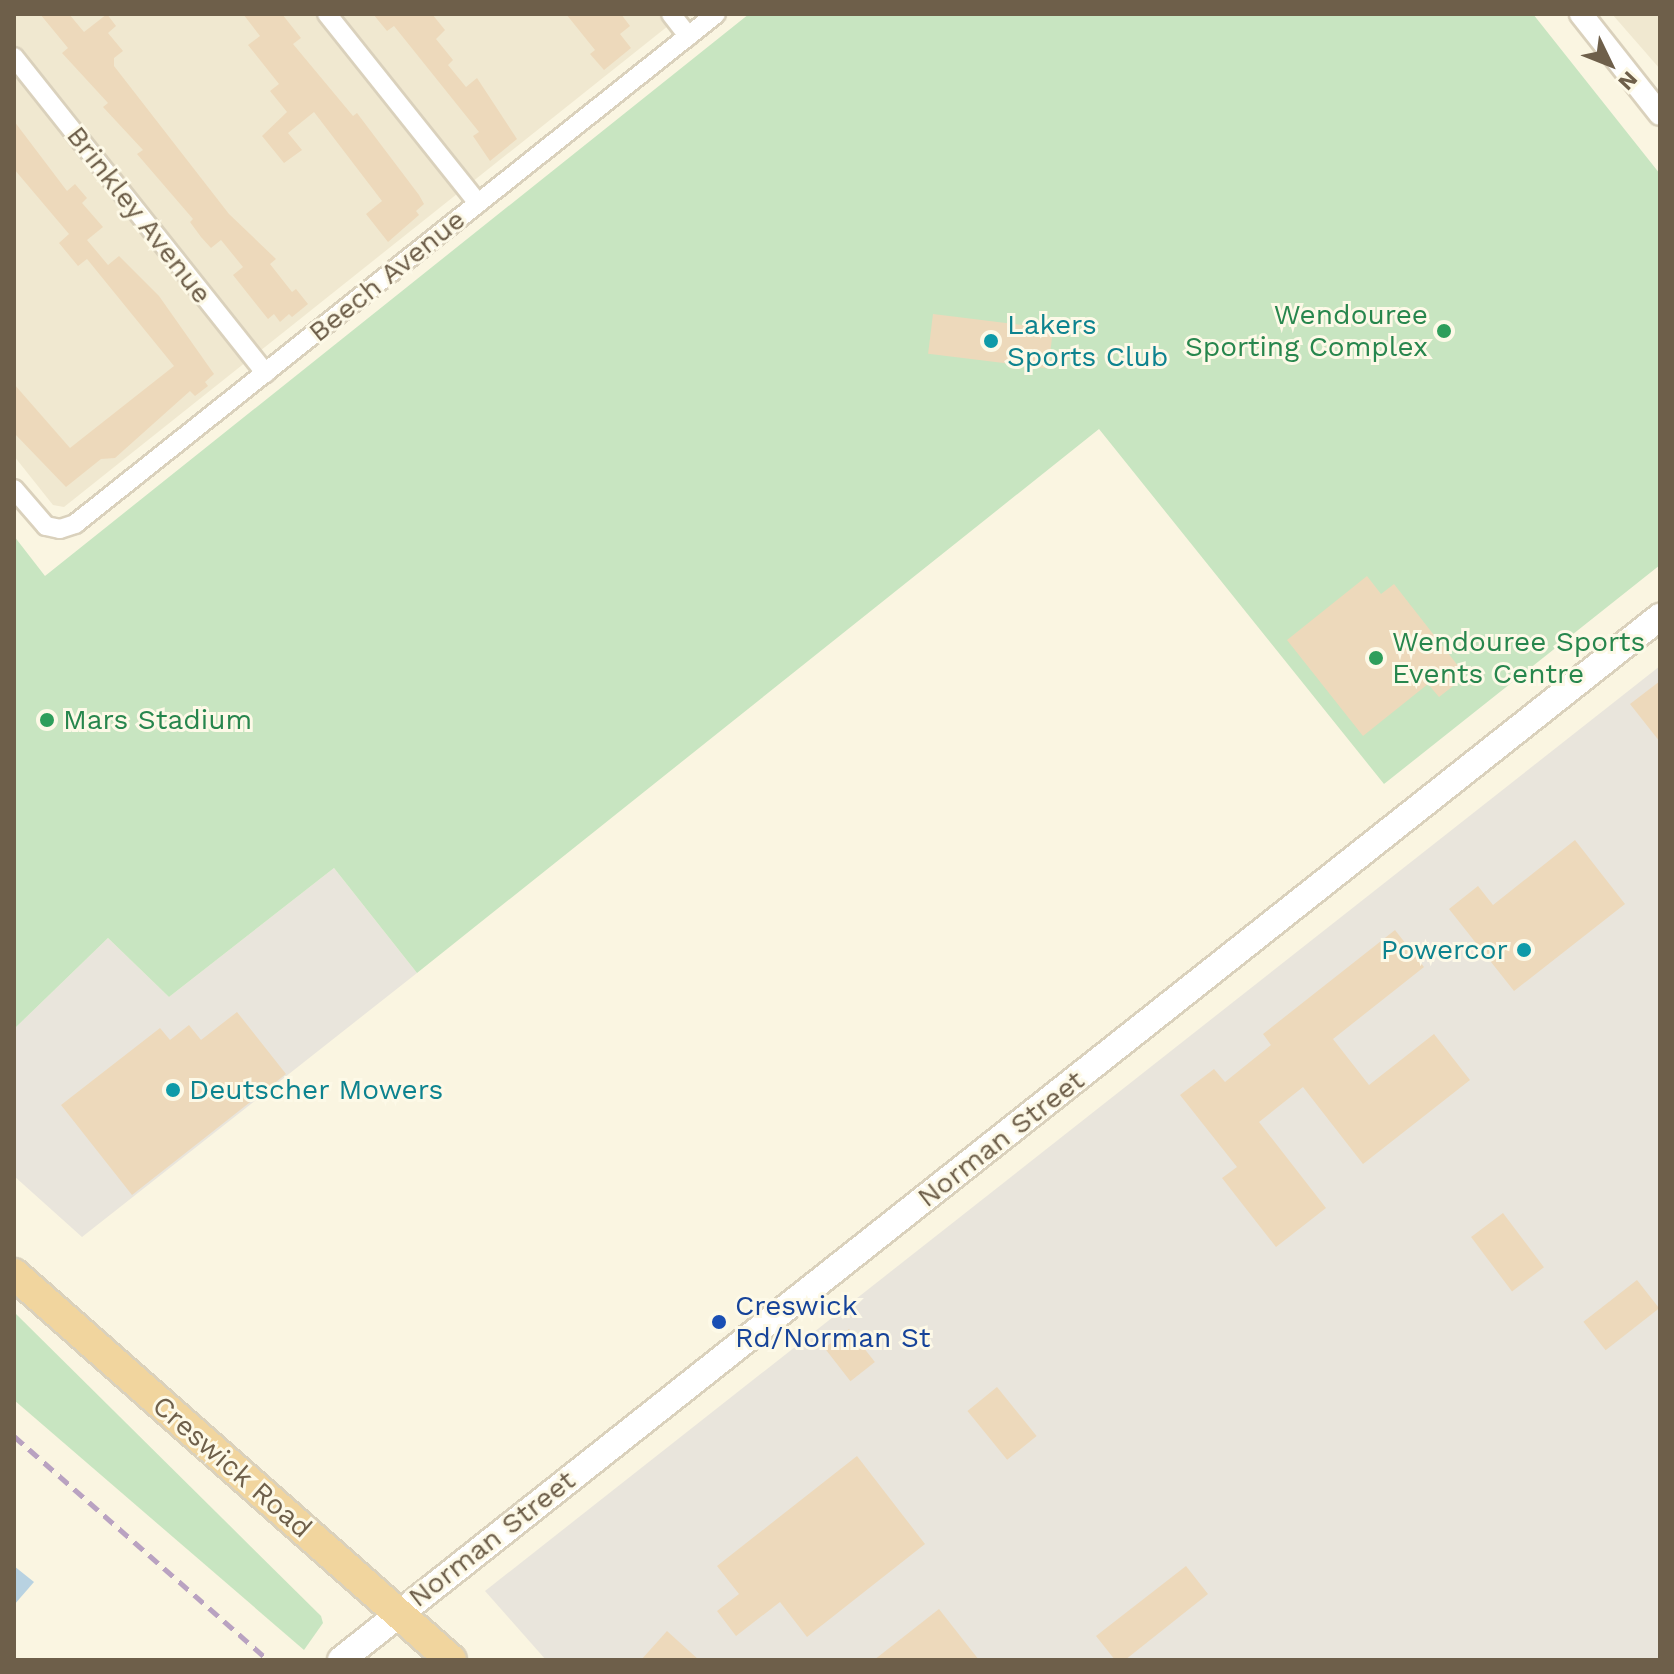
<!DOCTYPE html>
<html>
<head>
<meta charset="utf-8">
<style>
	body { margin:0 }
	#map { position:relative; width:1674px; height:1674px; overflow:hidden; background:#faf5e1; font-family:"Work Sans",sans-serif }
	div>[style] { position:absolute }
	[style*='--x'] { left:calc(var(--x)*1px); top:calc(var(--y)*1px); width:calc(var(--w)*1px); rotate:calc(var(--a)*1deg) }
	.residential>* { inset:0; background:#f0e8d0 }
	.industrial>* { inset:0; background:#e9e5dc }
	.green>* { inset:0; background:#c8e5c1 }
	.water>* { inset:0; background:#b8d2e1 }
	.building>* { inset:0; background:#edd9bb; transform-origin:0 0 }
	.roads { filter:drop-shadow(2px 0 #dad1bc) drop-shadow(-2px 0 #dad1bc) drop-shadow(0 2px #dad1bc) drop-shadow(0 -2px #dad1bc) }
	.minor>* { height:18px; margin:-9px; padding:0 9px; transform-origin:9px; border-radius:9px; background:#fff }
	.tertiary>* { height:22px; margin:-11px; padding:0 11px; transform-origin:11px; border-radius:11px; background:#fff }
	.secondary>* { height:26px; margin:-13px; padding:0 13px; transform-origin:13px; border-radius:13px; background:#fff }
	.trunk>* { height:30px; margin:-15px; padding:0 15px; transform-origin:15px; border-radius:15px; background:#f1d59e }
	.rail>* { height:5px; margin-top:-2.5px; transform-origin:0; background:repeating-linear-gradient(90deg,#b9a2c1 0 12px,transparent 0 20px) }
	.dots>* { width:22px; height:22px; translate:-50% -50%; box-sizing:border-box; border:4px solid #fdf9e7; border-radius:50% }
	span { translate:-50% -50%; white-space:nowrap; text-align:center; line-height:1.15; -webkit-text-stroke:6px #fdf9e7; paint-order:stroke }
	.street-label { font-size:28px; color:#6e5f4a }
	.leisure-label { font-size:28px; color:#27864d }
	.right { translate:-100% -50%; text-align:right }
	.left { translate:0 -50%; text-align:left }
	.culture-label { font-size:28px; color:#0d838f }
	.transit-label { font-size:28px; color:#164399 }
	.frame { position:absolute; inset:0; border:16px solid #6e5f4a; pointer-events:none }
	.north { position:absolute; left:1570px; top:24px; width:80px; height:80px; -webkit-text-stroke:6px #fdf9e7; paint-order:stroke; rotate:133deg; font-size:22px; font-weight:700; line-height:32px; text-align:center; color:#6e5f4a }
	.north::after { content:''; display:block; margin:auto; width:28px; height:36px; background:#6e5f4a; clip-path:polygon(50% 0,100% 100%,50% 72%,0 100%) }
</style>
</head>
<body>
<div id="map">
	<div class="residential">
		<i style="clip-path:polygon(14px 14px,683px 14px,64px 507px,53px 505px,14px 456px)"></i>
		<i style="clip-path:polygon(1612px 14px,1660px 14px,1660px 69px)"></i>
	</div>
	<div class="industrial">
		<i style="clip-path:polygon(1660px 666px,1660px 1660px,546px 1660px,485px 1591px)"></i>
		<i style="clip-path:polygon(334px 868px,417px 973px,82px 1237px,14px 1176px,14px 1029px,108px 938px,169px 997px)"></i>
	</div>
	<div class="green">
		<i style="clip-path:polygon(749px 14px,1533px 14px,1660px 174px,1660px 565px,1384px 784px,1099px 429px,417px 973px,334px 868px,169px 997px,108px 938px,14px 1029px,14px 536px,45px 576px)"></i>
		<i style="clip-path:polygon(14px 1312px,321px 1616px,323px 1623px,304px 1650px,14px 1400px)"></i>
	</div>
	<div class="water">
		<i style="clip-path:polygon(14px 1566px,34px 1582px,14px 1605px)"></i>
	</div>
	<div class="building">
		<i style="clip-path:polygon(40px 14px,69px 14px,84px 32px,107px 14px,116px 26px,108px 33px,123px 51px,114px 58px,114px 66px,229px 214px,276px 259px,270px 264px,292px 292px,296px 289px,308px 304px,292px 317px,289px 314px,280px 322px,274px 314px,268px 319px,233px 275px,243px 267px,221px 240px,211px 248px,201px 237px,190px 222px,193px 219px,137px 154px,143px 150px,103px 107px,108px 103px,62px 53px,68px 48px)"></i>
		<i style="clip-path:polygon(243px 14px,282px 14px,301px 38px,293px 44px,353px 116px,357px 113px,419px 195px,424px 204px,416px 211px,419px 215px,388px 242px,366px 214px,382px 201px,314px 112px,288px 133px,302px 150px,284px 163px,262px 136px,287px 112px,270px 91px,279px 84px,248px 45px,260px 36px)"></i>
		<i style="clip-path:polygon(373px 14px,432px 14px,445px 30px,436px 39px,453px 60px,448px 65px,466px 87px,477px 78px,517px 139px,490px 161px,473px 136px,479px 132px,394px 26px,387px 31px)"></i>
		<i style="clip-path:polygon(566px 14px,621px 14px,630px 26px,620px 34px,631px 48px,604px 70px,590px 54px,595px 50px)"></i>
		<i style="clip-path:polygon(14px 121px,67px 191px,75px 184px,87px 198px,82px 203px,103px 227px,87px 240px,108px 265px,119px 256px,159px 296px,214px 374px,205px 382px,208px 386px,195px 396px,190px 391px,115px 458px,101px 459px,66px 487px,14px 433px,14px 384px,70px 448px,174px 366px,87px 259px,78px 266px,59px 243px,69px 234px,14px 169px)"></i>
		<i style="left:933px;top:314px;width:121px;height:40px;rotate:7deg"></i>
		<i style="clip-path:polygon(1367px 576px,1381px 594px,1394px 584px,1466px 676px,1439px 697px,1428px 684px,1363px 736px,1287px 640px)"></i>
		<i style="clip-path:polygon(1660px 681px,1660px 742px,1630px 704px)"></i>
		<i style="clip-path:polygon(1575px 840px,1625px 904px,1514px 991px,1449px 909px,1478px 886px,1493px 905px)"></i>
		<i style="clip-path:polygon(1395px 930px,1424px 967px,1333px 1039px,1369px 1085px,1434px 1034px,1470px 1080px,1363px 1164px,1303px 1087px,1259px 1122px,1326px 1208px,1276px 1247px,1222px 1178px,1237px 1167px,1180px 1095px,1214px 1069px,1225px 1082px,1271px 1045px,1263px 1034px)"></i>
		<i style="clip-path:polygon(237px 1012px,286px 1074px,132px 1195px,61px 1105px,160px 1028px,170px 1040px,189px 1025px,201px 1040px)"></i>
		<i style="left:1503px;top:1213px;width:68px;height:40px;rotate:53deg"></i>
		<i style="left:1637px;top:1280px;width:36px;height:68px;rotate:52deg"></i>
		<i style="left:849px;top:1329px;width:42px;height:31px;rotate:52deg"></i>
		<i style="left:997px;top:1387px;width:63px;height:38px;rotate:51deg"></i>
		<i style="clip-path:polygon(857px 1456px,925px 1544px,807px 1637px,780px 1602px,736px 1636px,717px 1611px,739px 1594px,717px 1566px)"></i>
		<i style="clip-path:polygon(1186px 1566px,1208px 1594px,1125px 1660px,1115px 1660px,1096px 1636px)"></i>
		<i style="clip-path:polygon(939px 1609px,979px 1660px,874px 1660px)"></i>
		<i style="clip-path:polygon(667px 1631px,699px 1660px,641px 1660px)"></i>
	</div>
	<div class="roads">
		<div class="minor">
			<i style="--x:327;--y:14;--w:242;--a:51.4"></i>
			<i style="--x:671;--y:14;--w:28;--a:52"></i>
			<i style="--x:14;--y:57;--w:404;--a:51.5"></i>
			<i style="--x:14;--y:489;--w:49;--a:49.1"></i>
			<i style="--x:46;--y:526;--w:14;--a:12"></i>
			<i style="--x:60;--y:529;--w:16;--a:-18"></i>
			<i style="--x:75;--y:524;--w:819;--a:-38.51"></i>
		</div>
		<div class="tertiary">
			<i style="--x:1581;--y:14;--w:127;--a:51.7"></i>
		</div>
		<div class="secondary">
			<i style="--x:341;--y:1660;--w:1682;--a:-38.34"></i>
		</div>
		<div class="trunk">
			<i style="--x:14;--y:1274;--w:583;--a:41.45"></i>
		</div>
	</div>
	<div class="rail">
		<i style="--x:14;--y:1436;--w:339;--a:41.4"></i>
	</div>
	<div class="dots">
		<i style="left:1444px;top:331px;background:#2e9e5b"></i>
		<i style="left:991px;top:341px;background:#0f9aa8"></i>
		<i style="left:1376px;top:658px;background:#2e9e5b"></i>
		<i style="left:47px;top:720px;background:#2e9e5b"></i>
		<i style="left:1524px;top:950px;background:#0f9aa8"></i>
		<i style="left:173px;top:1090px;background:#0f9aa8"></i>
		<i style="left:719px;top:1322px;background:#1a4fb4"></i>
	</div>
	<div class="street-label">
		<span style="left:139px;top:215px;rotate:52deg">Brinkley Avenue</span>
		<span style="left:387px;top:276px;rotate:-39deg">Beech Avenue</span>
		<span style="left:1001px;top:1139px;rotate:-38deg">Norman Street</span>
		<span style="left:232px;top:1467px;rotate:41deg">Creswick Road</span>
		<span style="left:492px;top:1539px;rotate:-38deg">Norman Street</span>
	</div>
	<div class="leisure-label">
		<span class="right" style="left:1428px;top:331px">Wendouree<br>Sporting Complex</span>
		<span class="left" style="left:1392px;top:658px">Wendouree Sports<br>Events Centre</span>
		<span class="left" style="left:63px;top:720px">Mars Stadium</span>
	</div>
	<div class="culture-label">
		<span class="left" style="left:1007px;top:341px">Lakers<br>Sports Club</span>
		<span class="right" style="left:1508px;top:950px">Powercor</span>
		<span class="left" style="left:189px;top:1090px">Deutscher Mowers</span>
	</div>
	<div class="transit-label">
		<span class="left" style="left:735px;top:1322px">Creswick<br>Rd/Norman St</span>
	</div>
	<div class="frame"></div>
	<div class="north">N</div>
</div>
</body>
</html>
